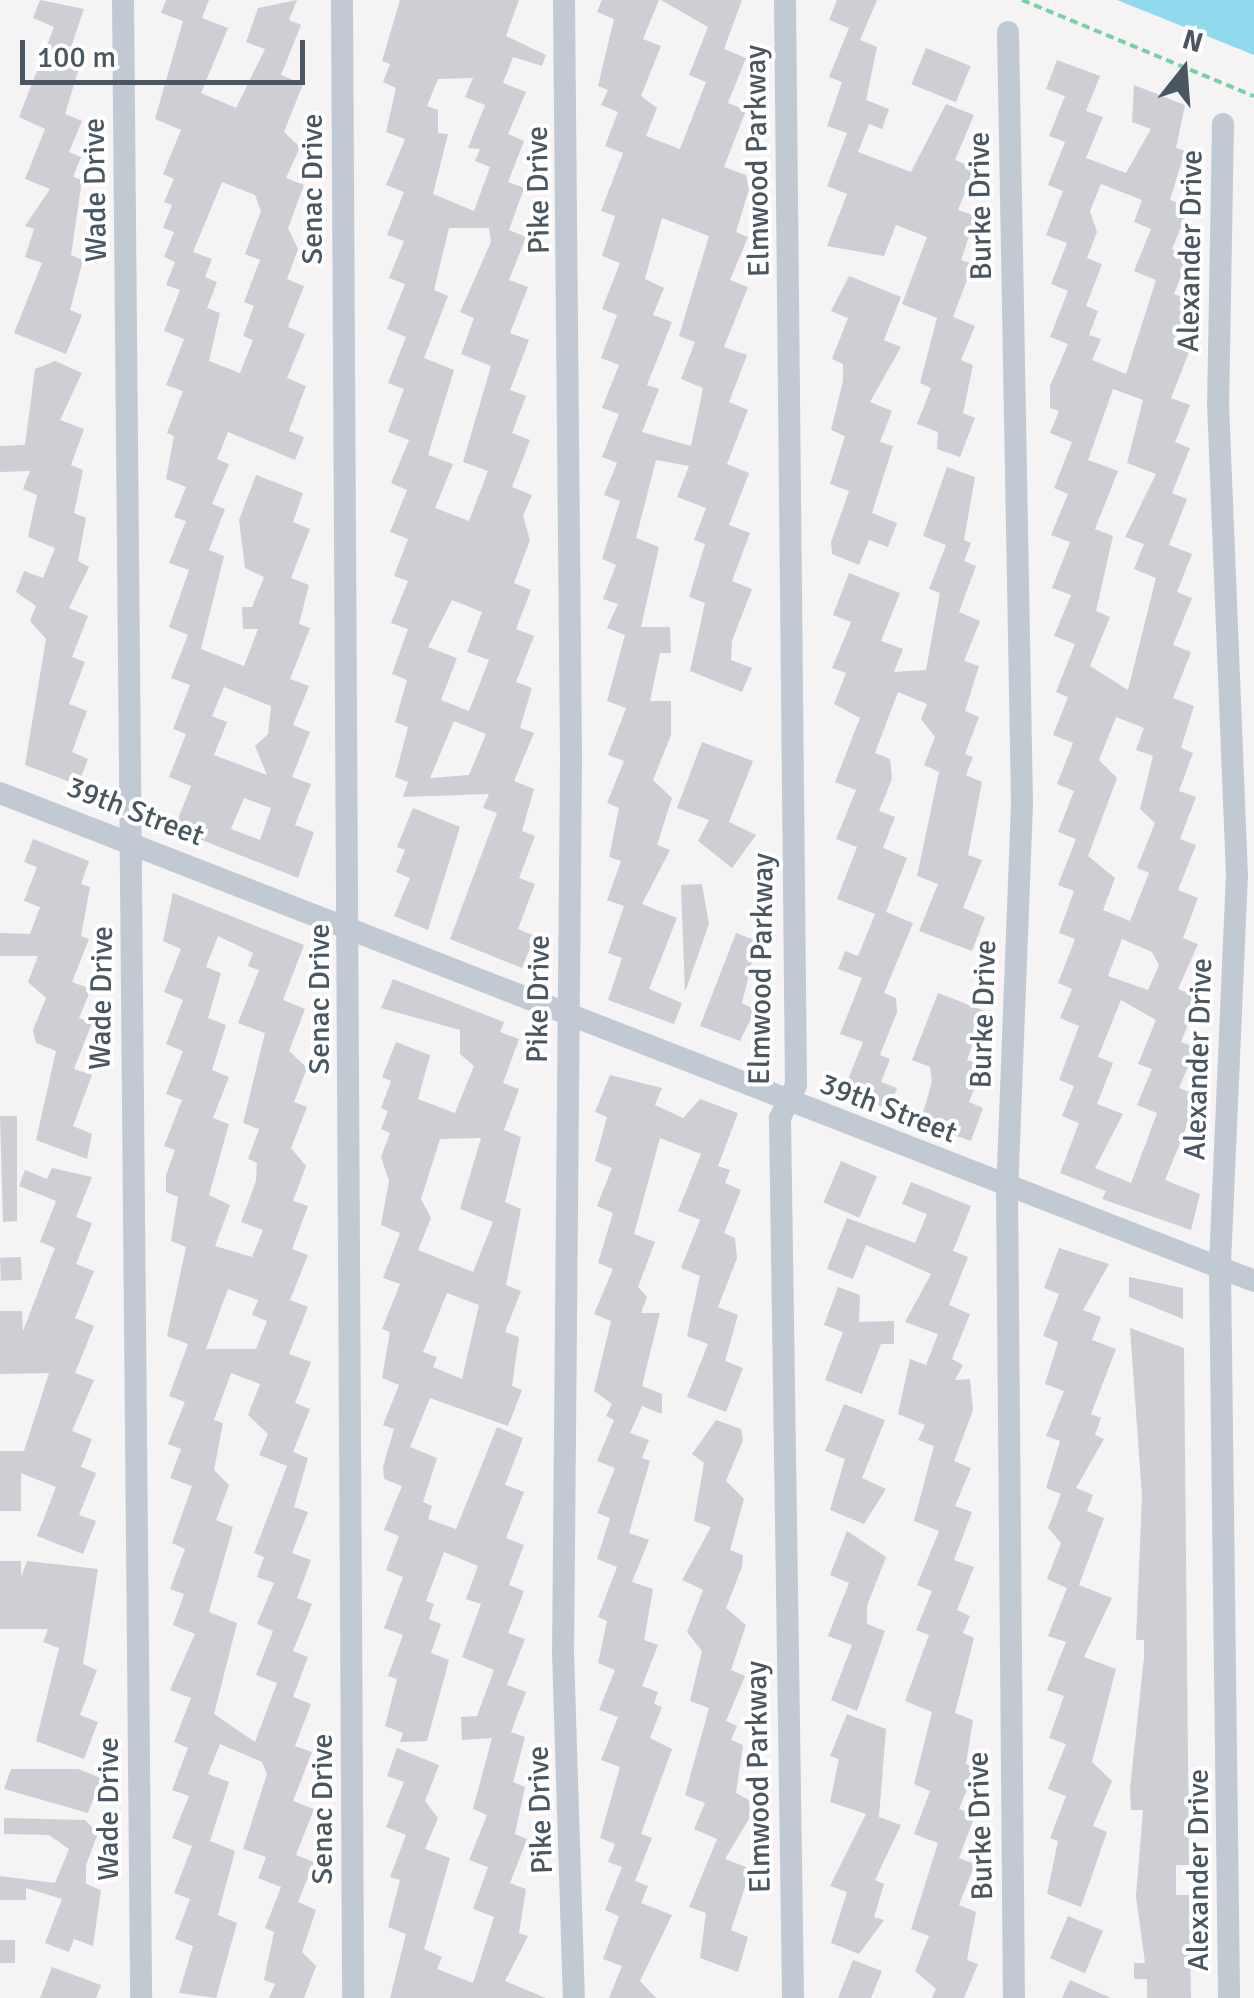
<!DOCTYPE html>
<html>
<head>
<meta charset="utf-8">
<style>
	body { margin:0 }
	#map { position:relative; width:1254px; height:1998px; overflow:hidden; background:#f5f3f3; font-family:Signika,sans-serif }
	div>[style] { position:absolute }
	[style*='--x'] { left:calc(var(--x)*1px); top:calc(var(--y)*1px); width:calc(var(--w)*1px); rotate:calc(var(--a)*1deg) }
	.water>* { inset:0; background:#90daee }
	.building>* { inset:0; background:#cdcfd5; transform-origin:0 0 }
	.path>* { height:4px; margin-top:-2px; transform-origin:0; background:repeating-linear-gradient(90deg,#7ad0a6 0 8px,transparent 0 13px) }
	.street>* { height:22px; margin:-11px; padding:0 11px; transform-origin:11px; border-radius:11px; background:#c1cad2 }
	span { translate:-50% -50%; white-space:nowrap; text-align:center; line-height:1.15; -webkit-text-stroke:8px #fff; paint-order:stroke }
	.street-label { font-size:30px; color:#4a5661 }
	.north { position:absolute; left:1134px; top:20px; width:100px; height:100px; -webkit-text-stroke:8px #fff; paint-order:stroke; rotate:17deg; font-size:28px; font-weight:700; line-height:40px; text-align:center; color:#4a5661 }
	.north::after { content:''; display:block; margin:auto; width:35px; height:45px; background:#4a5661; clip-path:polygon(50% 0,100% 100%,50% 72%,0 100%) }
	.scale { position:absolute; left:20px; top:40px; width:285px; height:45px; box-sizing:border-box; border:5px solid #4a5661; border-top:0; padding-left:12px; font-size:30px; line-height:35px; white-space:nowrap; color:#4a5661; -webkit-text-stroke:8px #fff; paint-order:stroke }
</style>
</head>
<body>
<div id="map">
	<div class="water">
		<i style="clip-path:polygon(1117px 0,1254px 0,1254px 55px)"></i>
	</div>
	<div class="building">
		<i style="clip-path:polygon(40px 0,84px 9px,67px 59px,80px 65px,65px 114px,82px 121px,69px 152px,81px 157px,73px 177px,82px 180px,71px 255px,83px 260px,70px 310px,82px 315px,66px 354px,14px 333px,42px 263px,25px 257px,34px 229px,25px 226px,50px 189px,25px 179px,45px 129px,19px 117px,54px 27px,33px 18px)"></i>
		<i style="clip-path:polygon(evenodd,166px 0,209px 0,202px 18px,228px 28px,201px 93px,236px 108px,265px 49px,246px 42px,258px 8px,297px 0,289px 20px,301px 25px,281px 75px,303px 84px,284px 132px,300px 147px,286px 178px,304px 185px,288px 228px,298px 249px,287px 279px,304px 286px,288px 327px,305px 334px,287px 378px,306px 386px,289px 431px,304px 437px,295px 460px,228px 432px,217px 459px,229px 464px,212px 504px,225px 509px,209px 550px,224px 556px,201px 649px,244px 666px,258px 629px,243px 629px,242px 607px,252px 607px,264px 577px,245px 568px,239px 520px,256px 475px,303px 493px,293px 522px,310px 529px,291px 578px,309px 585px,299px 624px,310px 628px,290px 679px,309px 686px,293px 725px,310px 732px,292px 777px,311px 784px,295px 825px,314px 832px,298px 878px,174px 829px,191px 786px,169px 777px,186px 734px,173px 729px,190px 685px,171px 678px,188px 635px,169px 627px,189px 570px,169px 563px,186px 521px,174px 517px,186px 487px,166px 479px,174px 436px,167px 433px,183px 391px,166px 385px,184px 339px,164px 331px,180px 290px,166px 285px,175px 262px,164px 257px,174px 232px,163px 228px,172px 205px,164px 202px,174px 179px,163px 174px,181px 130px,155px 119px,183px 21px,161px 13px,166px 0,222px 182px,255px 195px,261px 211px,245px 254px,260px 260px,244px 302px,254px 306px,243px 336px,253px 340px,240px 373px,209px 361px,220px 313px,207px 308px,217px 282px,205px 277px,212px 259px,193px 252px,222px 182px,166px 0,224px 687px,271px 706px,268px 734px,255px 746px,267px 775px,214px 755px,227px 722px,212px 716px,224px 687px,166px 0,244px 798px,271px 808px,260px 840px,231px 829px,244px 798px)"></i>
		<i style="clip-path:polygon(evenodd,400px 0,519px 0,506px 36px,546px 55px,542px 66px,513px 57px,503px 83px,526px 92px,508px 134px,524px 141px,508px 182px,524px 188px,509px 230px,526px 237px,509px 280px,528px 287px,510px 333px,529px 340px,510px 390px,526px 396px,512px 433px,530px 440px,512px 487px,532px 495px,523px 516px,530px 540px,514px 583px,531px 590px,516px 629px,534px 636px,516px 682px,532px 688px,520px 728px,534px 733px,514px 781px,534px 789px,522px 831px,535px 836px,519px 878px,535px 884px,518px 929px,535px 936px,522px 968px,450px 939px,497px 813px,483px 808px,489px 794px,403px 797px,408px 782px,395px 777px,408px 727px,395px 722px,407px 680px,392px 674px,408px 629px,391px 623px,408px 581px,394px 576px,408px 539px,390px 532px,407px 490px,391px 483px,409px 440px,388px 432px,404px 389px,388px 383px,406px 337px,387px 329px,405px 284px,389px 278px,404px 241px,387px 235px,404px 192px,386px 185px,405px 139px,386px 132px,396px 88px,383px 82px,390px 64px,382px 61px,400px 0,473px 78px,465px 97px,485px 105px,468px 148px,480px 149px,475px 161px,490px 167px,474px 211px,433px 194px,448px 134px,438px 133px,438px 110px,427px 106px,438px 79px,473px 78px,400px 0,449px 228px,489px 228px,491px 242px,460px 312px,474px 318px,461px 354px,491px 366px,463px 462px,488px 471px,469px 521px,435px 508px,453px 464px,428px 455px,454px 370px,424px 358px,448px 296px,434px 290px,449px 228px,400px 0,452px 600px,482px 612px,467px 652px,489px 660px,469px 711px,441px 700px,457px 658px,428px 647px,452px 600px,400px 0,454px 721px,486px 734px,469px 775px,430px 778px,454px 721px)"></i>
		<i style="clip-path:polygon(evenodd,602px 0,659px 0,643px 39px,661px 46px,641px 96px,657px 108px,646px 136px,680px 149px,706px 82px,689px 75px,708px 27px,661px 0,742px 0,724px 49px,746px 58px,728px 103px,746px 110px,724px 167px,746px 175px,749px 189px,736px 232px,748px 237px,730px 280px,748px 287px,724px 347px,747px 355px,729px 402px,748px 410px,727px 464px,749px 473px,729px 525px,750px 533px,732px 581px,752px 589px,732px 641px,731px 660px,752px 668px,742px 692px,690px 671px,705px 603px,689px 597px,705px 544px,694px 540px,706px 508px,677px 497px,689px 466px,656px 460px,636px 538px,659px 547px,641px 627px,670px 627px,671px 653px,660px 653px,650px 701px,671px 701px,671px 735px,653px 780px,672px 798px,657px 845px,670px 850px,642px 904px,677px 918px,649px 989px,682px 1003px,674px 1024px,608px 1000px,622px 958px,608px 953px,624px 906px,607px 900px,621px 861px,609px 857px,619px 808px,607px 803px,624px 761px,608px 755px,626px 708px,607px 701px,625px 635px,607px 628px,618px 604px,603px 599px,616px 565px,602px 559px,620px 501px,604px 495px,617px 463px,602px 457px,619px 414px,602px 408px,619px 365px,601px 358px,617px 315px,602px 309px,620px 263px,602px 256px,615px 216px,601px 211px,623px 153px,605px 146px,618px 112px,601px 105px,608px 90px,598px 86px,614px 19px,597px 12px,602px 0,662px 218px,709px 236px,679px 336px,695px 342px,681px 379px,703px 388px,691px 446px,642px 432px,659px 389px,647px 385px,672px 322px,653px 315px,664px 288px,645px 279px,662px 218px)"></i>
		<i style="clip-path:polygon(837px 0,877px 0,860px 40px,877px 47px,866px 100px,889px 109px,882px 129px,869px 124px,858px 152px,911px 172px,946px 104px,974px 115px,955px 160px,975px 168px,958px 210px,976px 216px,961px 260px,973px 264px,953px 317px,975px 326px,961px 360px,973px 365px,963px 413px,975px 418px,960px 457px,937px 449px,938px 432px,917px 424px,931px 388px,920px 383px,937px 318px,902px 304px,927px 237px,896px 225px,884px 256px,827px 246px,847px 194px,827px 186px,847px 133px,827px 126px,842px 82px,829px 77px,849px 28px,829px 20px)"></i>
		<i style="left:926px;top:48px;width:48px;height:39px;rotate:22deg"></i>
		<i style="clip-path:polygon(evenodd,1057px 60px,1100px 76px,1086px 111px,1103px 117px,1086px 158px,1126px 173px,1151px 129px,1132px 122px,1134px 85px,1185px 105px,1176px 148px,1185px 151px,1170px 200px,1189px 207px,1172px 249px,1189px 256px,1174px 294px,1190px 300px,1174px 341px,1191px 347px,1171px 398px,1190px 405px,1175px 442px,1190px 448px,1172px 493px,1187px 499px,1169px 545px,1192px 554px,1177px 592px,1192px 598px,1173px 645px,1191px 652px,1173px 698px,1194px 706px,1181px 748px,1193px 753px,1179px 791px,1196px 797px,1180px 839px,1196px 845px,1178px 890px,1198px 898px,1183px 938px,1198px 944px,1178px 989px,1199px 997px,1181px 1042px,1196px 1048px,1179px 1088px,1199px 1096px,1165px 1180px,1200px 1194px,1191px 1230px,1102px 1199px,1106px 1191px,1060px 1173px,1079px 1123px,1062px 1116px,1074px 1086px,1059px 1080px,1079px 1026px,1060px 1018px,1072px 989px,1058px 983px,1075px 939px,1059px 933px,1074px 891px,1058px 885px,1076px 839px,1058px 832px,1074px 791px,1057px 784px,1073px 743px,1053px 735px,1068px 697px,1056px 692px,1075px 644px,1054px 636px,1071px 595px,1052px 588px,1070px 542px,1051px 535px,1068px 494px,1054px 488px,1072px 442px,1050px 433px,1059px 411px,1050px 408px,1050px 386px,1068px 344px,1050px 337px,1068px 291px,1051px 284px,1067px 243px,1046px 235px,1063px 191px,1048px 185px,1065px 142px,1049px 136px,1065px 96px,1046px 89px,1057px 60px,1101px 184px,1142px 200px,1134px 222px,1151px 229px,1134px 271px,1156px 280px,1126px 374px,1092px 360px,1101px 339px,1089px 335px,1098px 311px,1086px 306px,1102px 264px,1087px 258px,1097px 232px,1090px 211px,1101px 184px,1057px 60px,1113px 389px,1143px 400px,1127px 463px,1156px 474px,1125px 537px,1144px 544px,1134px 569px,1156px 578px,1128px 690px,1090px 666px,1110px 617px,1096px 611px,1113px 536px,1095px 529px,1118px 471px,1088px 460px,1113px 389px,1057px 60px,1116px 717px,1144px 728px,1136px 750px,1153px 756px,1140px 809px,1155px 823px,1137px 868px,1149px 873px,1130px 921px,1103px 910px,1115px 878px,1088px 856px,1117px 778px,1099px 760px,1116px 717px,1057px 60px,1122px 939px,1152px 952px,1159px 965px,1148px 990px,1108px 976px,1122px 939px,1057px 60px,1121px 1000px,1156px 1020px,1138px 1064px,1152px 1069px,1137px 1105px,1157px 1113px,1131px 1183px,1095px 1168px,1123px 1114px,1097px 1104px,1113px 1063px,1098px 1057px,1121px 1000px)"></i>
		<i style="clip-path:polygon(849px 276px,901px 297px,884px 340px,901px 347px,870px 402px,892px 411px,880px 442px,893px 446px,872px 513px,897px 523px,888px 547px,869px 540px,859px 565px,832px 554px,831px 542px,849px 491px,830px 484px,845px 436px,831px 430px,843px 381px,843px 364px,832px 359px,848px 318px,831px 311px)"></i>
		<i style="clip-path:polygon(55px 361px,82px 373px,60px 420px,84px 429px,71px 465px,83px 470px,74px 513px,86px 518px,78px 561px,89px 567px,69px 608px,88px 616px,72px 657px,85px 662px,69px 704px,87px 711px,72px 752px,88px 759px,78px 785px,25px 765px,46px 639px,30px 621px,36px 606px,16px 592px,24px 571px,43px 578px,55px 548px,28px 537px,37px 495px,23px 489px,30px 471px,0 472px,0 446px,25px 445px,35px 369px)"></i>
		<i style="clip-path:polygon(947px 467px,975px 477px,964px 540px,971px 543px,964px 561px,976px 566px,959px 612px,980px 621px,964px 661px,979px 666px,965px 711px,979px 717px,965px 754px,973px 757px,966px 775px,982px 782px,968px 855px,982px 860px,963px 908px,985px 917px,972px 951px,919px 931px,938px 884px,917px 876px,939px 772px,924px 765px,935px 737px,921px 719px,927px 704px,898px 692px,875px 753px,890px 759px,892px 779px,879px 811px,895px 817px,883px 848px,907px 858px,886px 912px,913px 923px,884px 993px,896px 998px,897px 1012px,880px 1055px,890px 1059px,881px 1082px,897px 1088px,889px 1109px,843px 1092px,863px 1042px,840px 1034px,862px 978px,838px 969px,845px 951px,858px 956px,875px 914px,837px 899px,857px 847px,836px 839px,856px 790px,835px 782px,860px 718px,834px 704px,846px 673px,832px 668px,851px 622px,833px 615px,849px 573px,900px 593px,881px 641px,903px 649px,894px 672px,926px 670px,940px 593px,929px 589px,946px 545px,923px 536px)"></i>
		<i style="clip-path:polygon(702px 742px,753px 761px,729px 822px,756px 835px,732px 868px,698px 841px,709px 820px,677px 808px)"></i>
		<i style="clip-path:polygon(413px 808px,460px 827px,428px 930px,394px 916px,410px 878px,396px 872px,405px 850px,397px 847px)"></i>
		<i style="clip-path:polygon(33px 839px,89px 861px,81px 884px,90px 887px,81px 936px,89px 939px,72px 982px,91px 989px,79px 1018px,92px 1023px,74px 1069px,92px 1075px,73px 1126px,92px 1134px,87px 1159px,36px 1140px,56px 1051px,36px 1043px,33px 1030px,46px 998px,28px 982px,38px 956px,0 956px,0 933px,30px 934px,40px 907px,24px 901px,37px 867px,24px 862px)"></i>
		<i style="clip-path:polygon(702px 884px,709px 924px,685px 992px,681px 885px)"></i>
		<i style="clip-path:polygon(evenodd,173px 893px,304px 945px,283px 1000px,305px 1009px,289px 1051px,307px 1068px,294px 1102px,307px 1107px,291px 1148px,306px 1166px,293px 1201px,308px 1206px,292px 1249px,308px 1255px,290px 1300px,308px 1307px,289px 1354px,311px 1362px,295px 1403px,310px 1409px,293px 1452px,308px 1458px,294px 1507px,308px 1512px,292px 1553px,311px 1560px,297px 1598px,312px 1604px,293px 1651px,308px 1657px,293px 1697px,311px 1704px,295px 1746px,312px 1752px,293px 1801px,314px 1809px,296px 1855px,314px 1862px,298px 1902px,316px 1910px,302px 1952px,316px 1966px,304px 1998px,269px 1998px,275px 1984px,264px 1980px,274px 1932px,265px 1928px,281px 1887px,258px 1878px,266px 1857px,243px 1849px,267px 1774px,262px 1762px,220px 1744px,208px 1774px,229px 1782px,210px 1841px,235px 1851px,218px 1915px,237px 1923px,216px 1998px,179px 1993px,193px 1946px,175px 1939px,190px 1899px,174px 1893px,192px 1846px,172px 1838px,189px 1796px,172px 1790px,188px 1748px,174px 1742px,191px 1698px,170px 1690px,195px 1634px,173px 1625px,184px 1594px,170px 1589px,185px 1549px,172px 1543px,192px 1486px,170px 1478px,181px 1449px,168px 1444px,185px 1402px,169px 1396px,188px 1344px,167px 1336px,186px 1247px,171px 1241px,178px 1197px,166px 1192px,166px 1175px,175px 1150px,164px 1146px,182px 1100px,166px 1094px,183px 1051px,166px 1044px,183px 1000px,164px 992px,181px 949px,163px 941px,173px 893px,218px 936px,253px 953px,248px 966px,259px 970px,238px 1023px,265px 1033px,243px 1123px,259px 1129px,248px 1159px,257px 1163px,256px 1181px,241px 1222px,263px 1230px,252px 1257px,215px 1246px,230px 1205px,209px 1195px,229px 1124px,213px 1118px,229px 1077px,212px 1070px,226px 1025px,208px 1018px,221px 973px,206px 967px,218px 936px,173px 893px,228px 1289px,258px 1300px,252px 1315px,267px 1321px,256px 1349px,206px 1349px,228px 1289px,173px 893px,231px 1373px,260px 1384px,248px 1415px,268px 1434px,259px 1455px,287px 1466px,254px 1553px,264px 1557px,257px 1577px,274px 1583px,257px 1624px,273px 1631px,256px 1675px,277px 1683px,255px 1742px,214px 1714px,237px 1623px,209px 1612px,233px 1527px,216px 1520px,229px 1485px,214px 1470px,223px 1423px,214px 1420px,231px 1373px)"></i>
		<i style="clip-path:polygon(736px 933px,757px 941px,742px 1003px,755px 1010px,740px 1041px,700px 1026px)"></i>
		<i style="clip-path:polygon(evenodd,393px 979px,504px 1022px,500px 1032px,519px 1039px,503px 1083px,519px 1089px,504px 1130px,521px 1137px,505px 1202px,521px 1209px,506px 1285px,521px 1291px,505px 1332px,519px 1337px,512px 1386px,522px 1390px,508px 1426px,430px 1398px,410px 1447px,437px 1458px,423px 1502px,432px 1506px,428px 1519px,456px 1529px,497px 1427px,523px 1438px,505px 1485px,524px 1492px,506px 1538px,524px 1545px,509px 1585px,524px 1591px,508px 1633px,525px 1639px,507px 1685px,526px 1692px,511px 1732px,525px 1737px,513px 1782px,525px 1787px,515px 1834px,527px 1839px,510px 1883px,526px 1889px,519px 1933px,528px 1936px,505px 1981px,546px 1998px,390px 1998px,406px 1934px,388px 1927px,400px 1880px,390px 1877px,406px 1835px,386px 1827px,404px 1782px,387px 1776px,397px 1748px,439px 1765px,425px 1801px,438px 1818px,425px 1849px,450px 1858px,424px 1949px,442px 1957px,437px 1969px,473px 1983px,494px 1917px,473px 1909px,488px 1867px,469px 1860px,487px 1815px,473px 1809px,492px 1738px,462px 1740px,461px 1717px,477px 1716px,494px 1670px,462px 1657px,481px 1604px,466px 1599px,478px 1566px,444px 1552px,426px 1601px,434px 1604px,429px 1619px,441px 1624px,431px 1653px,449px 1660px,427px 1741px,400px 1742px,403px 1733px,385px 1726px,397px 1679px,388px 1676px,403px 1635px,384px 1628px,403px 1577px,386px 1570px,399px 1536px,384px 1530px,402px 1486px,384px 1479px,383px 1467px,394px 1429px,383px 1425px,399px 1385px,382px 1378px,390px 1332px,382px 1329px,400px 1284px,383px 1278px,400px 1233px,381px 1225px,389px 1181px,381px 1157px,390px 1133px,381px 1129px,388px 1111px,381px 1108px,391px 1081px,382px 1077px,396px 1042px,430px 1055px,418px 1099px,455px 1113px,474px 1066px,460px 1054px,460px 1030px,381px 1008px,393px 979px,481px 1138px,460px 1209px,493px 1222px,473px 1272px,418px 1250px,431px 1218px,421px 1199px,440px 1139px,481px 1138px,393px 979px,447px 1293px,479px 1305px,462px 1379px,433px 1367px,437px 1357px,423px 1352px,447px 1293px)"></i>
		<i style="clip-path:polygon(938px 993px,985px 1011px,967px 1060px,984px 1066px,969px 1102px,983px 1108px,971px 1141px,920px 1123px,932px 1082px,930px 1067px,912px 1060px)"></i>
		<i style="clip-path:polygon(610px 1075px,662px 1088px,655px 1105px,683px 1118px,700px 1099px,738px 1113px,718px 1166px,730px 1170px,725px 1183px,741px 1190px,724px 1233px,735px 1238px,737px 1258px,718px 1307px,738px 1315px,725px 1361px,743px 1368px,726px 1412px,687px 1397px,708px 1344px,687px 1336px,700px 1276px,681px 1268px,700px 1220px,678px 1211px,701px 1154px,660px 1138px,634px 1234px,655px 1242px,638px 1287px,647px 1297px,641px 1313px,660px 1313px,642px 1386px,662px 1394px,662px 1414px,642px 1406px,630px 1433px,649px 1440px,642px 1458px,650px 1461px,629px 1533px,649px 1540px,632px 1582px,653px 1589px,644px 1640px,658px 1645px,642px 1686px,658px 1692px,654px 1704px,662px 1707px,650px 1738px,672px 1749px,641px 1834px,652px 1838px,635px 1881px,648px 1886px,641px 1903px,672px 1915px,640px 1981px,656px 1998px,609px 1998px,622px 1966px,603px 1959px,619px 1916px,605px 1910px,622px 1867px,608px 1862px,615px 1844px,600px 1838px,620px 1767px,601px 1760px,618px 1717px,599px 1710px,615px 1670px,598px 1663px,607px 1621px,598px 1617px,617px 1567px,597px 1559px,610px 1518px,597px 1513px,615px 1468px,597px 1461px,614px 1420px,606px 1416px,612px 1404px,594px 1391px,611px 1321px,594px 1314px,613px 1269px,598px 1263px,613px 1213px,597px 1206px,612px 1168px,595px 1161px,607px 1117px,595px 1112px)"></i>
		<i style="clip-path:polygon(0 1116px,17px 1116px,17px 1221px,3px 1222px)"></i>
		<i style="left:841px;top:1161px;width:39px;height:45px;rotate:23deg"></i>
		<i style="clip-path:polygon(52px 1168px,92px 1177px,76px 1217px,92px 1223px,76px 1264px,94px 1271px,75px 1318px,94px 1326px,75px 1373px,94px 1380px,72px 1431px,92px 1439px,81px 1467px,96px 1473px,79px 1515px,96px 1521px,83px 1554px,37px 1536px,56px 1487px,21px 1473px,21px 1511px,0 1511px,0 1451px,24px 1451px,49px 1373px,0 1374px,0 1311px,22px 1311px,23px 1331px,55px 1248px,40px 1242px,56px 1201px,19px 1186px,25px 1170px,47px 1179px)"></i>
		<i style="clip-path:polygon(911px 1182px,971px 1206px,953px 1251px,968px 1257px,949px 1305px,970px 1314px,952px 1359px,963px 1365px,955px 1380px,970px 1379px,973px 1410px,954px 1461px,971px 1468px,955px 1506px,972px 1512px,954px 1560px,974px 1567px,957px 1610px,970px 1616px,963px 1633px,974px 1638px,955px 1713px,973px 1720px,966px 1764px,976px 1768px,959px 1809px,975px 1815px,959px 1858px,975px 1864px,959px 1905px,976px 1912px,967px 1960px,978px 1964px,964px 1998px,932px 1998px,936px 1989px,915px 1971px,929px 1936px,911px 1929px,938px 1843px,914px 1834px,930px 1791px,914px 1784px,932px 1712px,905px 1701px,929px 1635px,916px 1630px,932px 1591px,917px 1585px,939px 1531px,914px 1521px,934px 1446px,918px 1440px,925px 1425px,898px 1414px,910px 1359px,926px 1365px,938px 1334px,905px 1322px,931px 1274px,866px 1245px,853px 1279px,827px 1269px,847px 1218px,915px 1243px,927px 1214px,902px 1204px)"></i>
		<i style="clip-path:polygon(1059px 1248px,1109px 1264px,1083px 1310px,1101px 1317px,1092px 1340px,1116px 1349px,1091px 1414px,1101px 1418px,1095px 1435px,1104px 1439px,1076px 1488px,1093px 1495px,1087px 1511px,1104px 1518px,1079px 1585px,1112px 1598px,1084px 1657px,1116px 1669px,1092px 1762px,1112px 1781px,1093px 1826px,1107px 1832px,1081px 1907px,1047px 1894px,1058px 1841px,1050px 1838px,1066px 1796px,1048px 1789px,1066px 1744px,1049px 1738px,1064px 1696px,1047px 1690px,1066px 1642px,1048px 1636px,1067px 1588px,1047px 1579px,1061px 1543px,1048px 1528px,1061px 1494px,1046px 1488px,1060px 1441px,1046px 1436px,1064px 1391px,1045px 1384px,1058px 1342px,1043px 1336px,1059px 1294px,1044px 1288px)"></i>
		<i style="left:21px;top:1257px;width:23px;height:21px;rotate:88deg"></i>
		<i style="clip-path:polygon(1129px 1277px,1183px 1288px,1183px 1319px,1129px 1297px)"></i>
		<i style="clip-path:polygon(838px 1287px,860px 1295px,859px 1322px,894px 1321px,894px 1344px,881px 1344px,862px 1394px,825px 1380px,843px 1332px,824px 1325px)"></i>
		<i style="clip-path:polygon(1130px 1328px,1184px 1348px,1189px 1865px,1176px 1865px,1176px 1895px,1189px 1895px,1191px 1998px,1147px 1998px,1147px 1979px,1134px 1979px,1134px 1963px,1145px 1963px,1136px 1896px,1143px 1810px,1131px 1810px,1130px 1789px,1144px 1657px,1144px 1640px,1136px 1640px,1142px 1496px)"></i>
		<i style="clip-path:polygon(844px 1404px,885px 1420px,862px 1478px,886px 1489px,864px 1524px,830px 1510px,845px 1459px,825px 1451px)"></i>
		<i style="clip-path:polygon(716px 1420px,741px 1429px,743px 1440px,726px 1481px,744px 1499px,730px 1550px,743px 1555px,742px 1567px,726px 1608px,746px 1625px,731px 1670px,745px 1676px,726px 1721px,737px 1726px,731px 1740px,743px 1745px,736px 1793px,749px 1800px,750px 1817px,725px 1859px,751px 1869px,731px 1930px,748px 1937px,738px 1972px,700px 1958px,706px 1913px,689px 1907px,717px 1839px,694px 1829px,705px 1803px,685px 1795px,709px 1708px,690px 1701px,702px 1651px,687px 1632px,703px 1590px,682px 1580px,711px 1527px,694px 1521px,704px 1463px,692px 1454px)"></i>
		<i style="clip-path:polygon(847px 1531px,886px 1557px,867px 1606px,867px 1624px,885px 1631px,857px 1711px,831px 1700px,852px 1645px,828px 1636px,849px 1583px,830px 1575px)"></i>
		<i style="clip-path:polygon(0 1561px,21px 1561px,21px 1577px,27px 1561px,98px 1569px,83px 1664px,97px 1670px,80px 1715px,98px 1722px,84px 1759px,36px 1741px,59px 1648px,43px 1642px,48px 1629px,0 1629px)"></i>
		<i style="clip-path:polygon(847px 1714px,886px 1729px,879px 1817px,901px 1825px,875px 1880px,884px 1884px,874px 1917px,884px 1920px,859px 1954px,831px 1943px,847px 1892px,830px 1886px,866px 1814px,830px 1802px,839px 1759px,830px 1756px)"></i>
		<i style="clip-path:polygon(11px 1769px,78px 1769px,101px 1778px,88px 1813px,4px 1789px)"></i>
		<i style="clip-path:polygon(4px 1818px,85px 1820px,98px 1833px,86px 1865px,86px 1884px,101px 1890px,93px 1946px,74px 1939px,69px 1952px,45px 1943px,62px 1899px,26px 1888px,26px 1900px,0 1900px,0 1876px,55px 1883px,69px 1849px,49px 1835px,4px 1834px)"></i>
		<i style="left:1068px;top:1916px;width:38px;height:46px;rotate:23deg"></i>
		<i style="left:0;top:1940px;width:15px;height:23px"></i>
		<i style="clip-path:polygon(853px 1960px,882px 1971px,871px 1998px,838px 1998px)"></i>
		<i style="clip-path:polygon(52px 1967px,101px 1985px,96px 1998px,40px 1998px)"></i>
		<i style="clip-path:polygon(1070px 1980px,1111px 1998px,1062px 1998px)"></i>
	</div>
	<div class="path">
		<i style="--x:1022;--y:0;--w:251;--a:22.5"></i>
	</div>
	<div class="street">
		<i style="--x:123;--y:0;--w:1998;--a:89.48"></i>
		<i style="--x:342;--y:0;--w:1998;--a:89.68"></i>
		<i style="--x:564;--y:0;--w:760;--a:89.47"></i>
		<i style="--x:571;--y:760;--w:892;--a:90.51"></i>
		<i style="--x:563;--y:1652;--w:346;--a:88.2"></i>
		<i style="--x:785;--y:0;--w:1085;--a:89.42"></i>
		<i style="--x:796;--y:1085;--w:37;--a:116"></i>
		<i style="--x:780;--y:1118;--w:880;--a:89.15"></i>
		<i style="--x:1008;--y:32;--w:772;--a:88.96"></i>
		<i style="--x:1022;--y:804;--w:383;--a:92.2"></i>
		<i style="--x:1007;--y:1187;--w:811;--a:89.51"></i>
		<i style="--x:1223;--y:124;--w:279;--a:91"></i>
		<i style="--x:1218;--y:403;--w:471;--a:87.7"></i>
		<i style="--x:1237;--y:874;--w:394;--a:92.5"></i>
		<i style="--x:1220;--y:1268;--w:730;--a:89.29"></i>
		<i style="--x:0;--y:793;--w:1346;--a:21.26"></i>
	</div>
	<div class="street-label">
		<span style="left:758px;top:161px;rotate:-91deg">Elmwood Parkway</span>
		<span style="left:313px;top:189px;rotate:-90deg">Senac Drive</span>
		<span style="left:96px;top:190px;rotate:-91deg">Wade Drive</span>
		<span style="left:539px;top:190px;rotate:-91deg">Pike Drive</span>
		<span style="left:981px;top:206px;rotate:-91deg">Burke Drive</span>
		<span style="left:1191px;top:251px;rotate:-89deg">Alexander Drive</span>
		<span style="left:135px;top:812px;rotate:21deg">39th Street</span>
		<span style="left:762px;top:969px;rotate:-89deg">Elmwood Parkway</span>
		<span style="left:102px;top:998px;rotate:-89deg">Wade Drive</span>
		<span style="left:320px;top:999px;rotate:-90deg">Senac Drive</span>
		<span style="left:539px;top:999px;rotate:-89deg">Pike Drive</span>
		<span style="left:984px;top:1014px;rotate:-88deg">Burke Drive</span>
		<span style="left:1199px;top:1059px;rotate:-88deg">Alexander Drive</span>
		<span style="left:888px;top:1109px;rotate:21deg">39th Street</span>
		<span style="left:759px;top:1777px;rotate:-91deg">Elmwood Parkway</span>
		<span style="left:109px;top:1809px;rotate:-90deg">Wade Drive</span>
		<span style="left:323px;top:1809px;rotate:-90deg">Senac Drive</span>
		<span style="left:541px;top:1810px;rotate:-92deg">Pike Drive</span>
		<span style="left:981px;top:1826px;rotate:-92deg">Burke Drive</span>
		<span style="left:1199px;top:1870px;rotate:-90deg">Alexander Drive</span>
	</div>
	<div class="north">N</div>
	<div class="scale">100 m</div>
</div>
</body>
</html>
